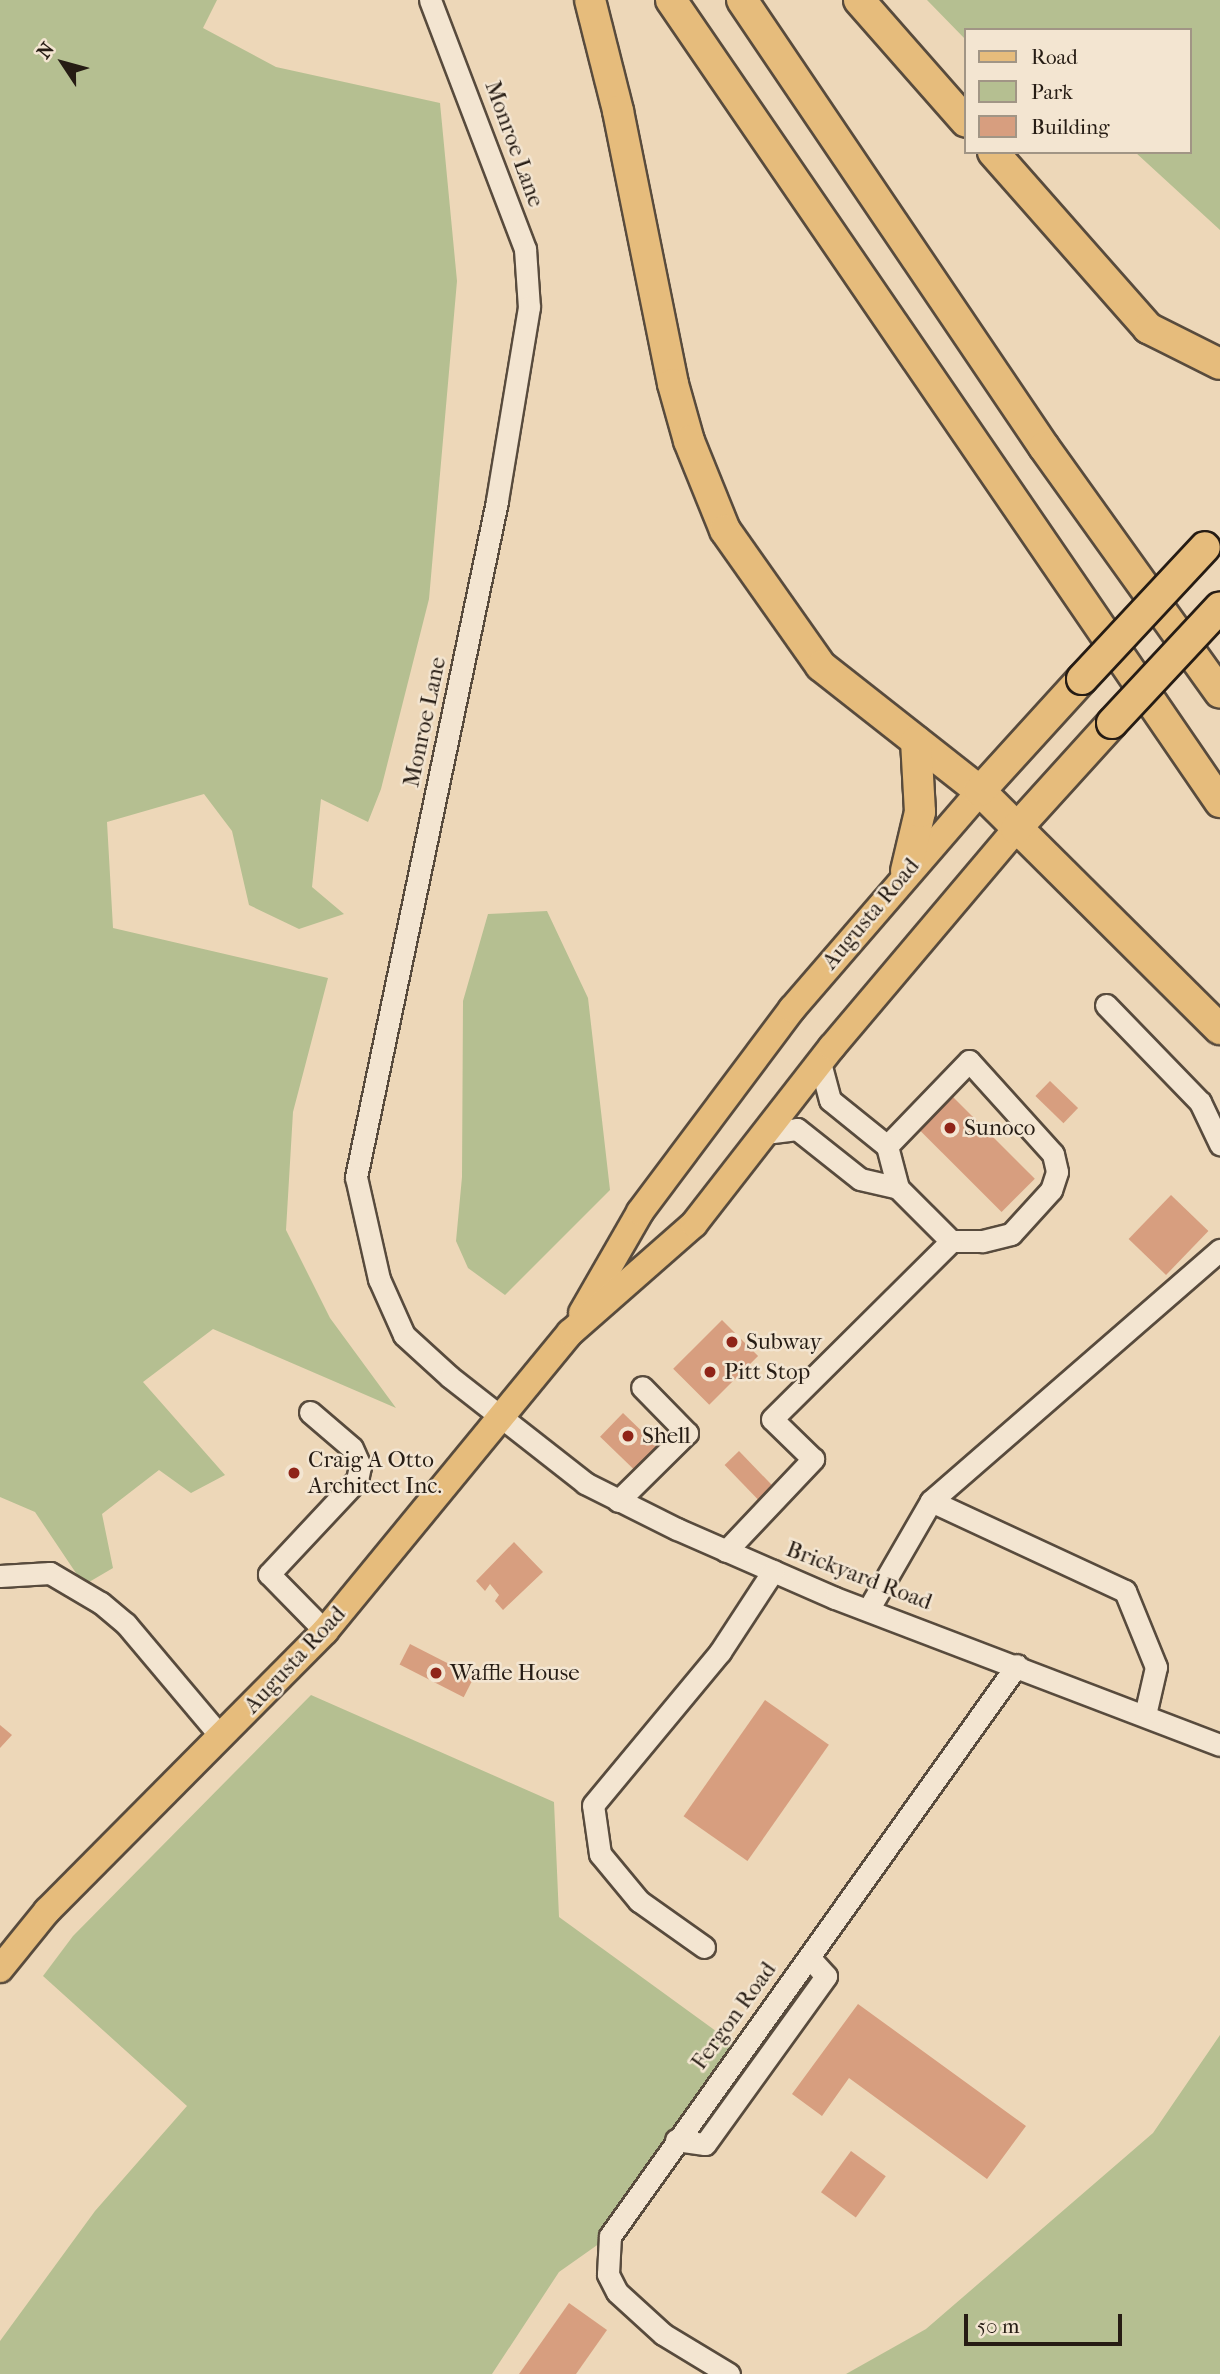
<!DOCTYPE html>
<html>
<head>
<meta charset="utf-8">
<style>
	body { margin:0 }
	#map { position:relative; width:1220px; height:2374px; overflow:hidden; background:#edd7b8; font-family:"IM FELL French Canon",serif }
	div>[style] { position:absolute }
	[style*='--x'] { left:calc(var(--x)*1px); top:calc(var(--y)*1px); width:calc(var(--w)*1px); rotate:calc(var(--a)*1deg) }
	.green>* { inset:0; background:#b5bf91 }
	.building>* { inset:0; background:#d79e7f; transform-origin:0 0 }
	.roads { filter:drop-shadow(2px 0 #584b3d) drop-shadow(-2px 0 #584b3d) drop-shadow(0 2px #584b3d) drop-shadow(0 -2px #584b3d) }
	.minor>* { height:21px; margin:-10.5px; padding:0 10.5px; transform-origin:10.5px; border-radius:10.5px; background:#f3e5d1 }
	.major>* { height:26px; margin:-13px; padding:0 13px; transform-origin:13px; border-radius:13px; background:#e6bc7c }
	.highway>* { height:30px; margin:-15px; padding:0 15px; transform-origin:15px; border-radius:15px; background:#e6bc7c }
	.bridges { filter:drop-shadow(2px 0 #261c14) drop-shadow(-2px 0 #261c14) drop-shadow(0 2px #261c14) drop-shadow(0 -2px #261c14) }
	.highway-bridge>* { height:30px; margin:-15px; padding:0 15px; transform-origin:15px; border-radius:15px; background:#e6bc7c }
	.dots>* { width:19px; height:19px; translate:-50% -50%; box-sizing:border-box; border:4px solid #f3e5d1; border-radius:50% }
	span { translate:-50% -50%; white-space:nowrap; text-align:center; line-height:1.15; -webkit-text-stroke:5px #f3e5d1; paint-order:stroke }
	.street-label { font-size:23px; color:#261c14 }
	.poi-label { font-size:23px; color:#261c14 }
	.left { translate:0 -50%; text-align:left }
	.legend { position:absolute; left:964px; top:28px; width:228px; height:126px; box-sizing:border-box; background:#f3e5d1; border:2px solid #a19585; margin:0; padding:9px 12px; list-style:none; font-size:21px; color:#261c14 }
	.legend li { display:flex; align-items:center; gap:14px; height:35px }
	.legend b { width:35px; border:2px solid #a19585 }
	.north { position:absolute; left:28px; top:28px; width:70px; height:70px; -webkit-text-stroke:5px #f3e5d1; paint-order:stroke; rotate:306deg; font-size:19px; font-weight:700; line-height:28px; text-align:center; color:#261c14 }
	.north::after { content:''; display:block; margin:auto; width:24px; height:32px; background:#261c14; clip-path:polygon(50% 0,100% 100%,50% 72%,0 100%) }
	.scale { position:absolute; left:964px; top:2314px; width:158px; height:32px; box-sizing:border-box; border:4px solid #261c14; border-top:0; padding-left:9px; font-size:21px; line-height:24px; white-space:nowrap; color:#261c14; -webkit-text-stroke:5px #f3e5d1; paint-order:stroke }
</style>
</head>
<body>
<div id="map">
	<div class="green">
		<i style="clip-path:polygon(0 0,217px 0,203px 28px,276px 67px,440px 103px,457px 281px,429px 599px,381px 789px,368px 822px,321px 799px,312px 887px,344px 914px,299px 929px,249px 905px,232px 831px,204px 794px,107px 822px,113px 928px,328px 978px,293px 1112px,286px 1230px,330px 1318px,396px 1408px,213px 1329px,143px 1382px,225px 1475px,191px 1493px,159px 1470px,102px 1514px,113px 1568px,84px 1585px,35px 1512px,0 1497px)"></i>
		<i style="clip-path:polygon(927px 0,1220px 0,1220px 230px,1135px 152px,1190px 152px,1190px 30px,966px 30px,966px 40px)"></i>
		<i style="clip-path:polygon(547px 911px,588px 998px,610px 1190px,505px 1295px,468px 1268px,456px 1241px,462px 1177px,463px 1001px,488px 914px)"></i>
		<i style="clip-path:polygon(311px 1695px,554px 1802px,559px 1917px,742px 2050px,610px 2236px,559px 2272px,492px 2374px,0 2374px,0 2341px,95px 2211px,187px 2106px,43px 1976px,73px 1936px)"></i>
		<i style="clip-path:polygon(1220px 2035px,1220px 2374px,846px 2374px,926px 2329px,1153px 2133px)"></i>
	</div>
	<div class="building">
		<i style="left:1050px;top:1081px;width:39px;height:21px;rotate:44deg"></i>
		<i style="left:945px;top:1089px;width:127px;height:47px;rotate:45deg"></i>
		<i style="left:1171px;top:1195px;width:52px;height:61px;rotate:44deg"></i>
		<i style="left:722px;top:1320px;width:51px;height:69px;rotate:45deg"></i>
		<i style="left:623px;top:1413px;width:50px;height:33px;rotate:44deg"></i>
		<i style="left:739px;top:1451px;width:49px;height:20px;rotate:46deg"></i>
		<i style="clip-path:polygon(514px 1542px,543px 1572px,503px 1610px,495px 1601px,499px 1595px,490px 1584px,485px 1591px,476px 1581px)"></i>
		<i style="left:410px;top:1644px;width:72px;height:23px;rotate:27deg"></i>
		<i style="left:765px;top:1700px;width:78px;height:142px;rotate:35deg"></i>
		<i style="clip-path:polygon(0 1725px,12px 1735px,0 1748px)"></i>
		<i style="clip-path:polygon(858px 2004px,1026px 2126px,987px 2179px,849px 2078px,822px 2116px,792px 2094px)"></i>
		<i style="left:851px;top:2151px;width:43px;height:51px;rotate:36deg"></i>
		<i style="clip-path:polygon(569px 2303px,607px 2330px,576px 2374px,519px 2374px)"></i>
	</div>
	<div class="roads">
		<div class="minor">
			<i style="--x:430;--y:0;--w:267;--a:69.1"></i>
			<i style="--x:525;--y:249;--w:58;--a:86.1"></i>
			<i style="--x:529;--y:307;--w:197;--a:99.4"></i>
			<i style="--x:497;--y:501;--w:691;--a:101.78"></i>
			<i style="--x:356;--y:1177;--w:105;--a:77.3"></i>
			<i style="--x:379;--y:1279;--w:61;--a:65.9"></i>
			<i style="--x:404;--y:1335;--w:62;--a:42.4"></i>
			<i style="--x:450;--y:1377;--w:172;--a:38.1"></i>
			<i style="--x:585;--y:1483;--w:103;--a:26.6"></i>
			<i style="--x:677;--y:1529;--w:172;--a:23.6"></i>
			<i style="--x:835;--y:1598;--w:412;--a:20.9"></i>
			<i style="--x:1106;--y:1005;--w:135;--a:45.9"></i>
			<i style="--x:1200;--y:1102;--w:47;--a:64.5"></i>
			<i style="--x:765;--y:1133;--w:32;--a:-7"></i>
			<i style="--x:797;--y:1129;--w:80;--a:38.4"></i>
			<i style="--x:860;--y:1179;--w:39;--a:13"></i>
			<i style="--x:887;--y:1146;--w:118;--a:-46"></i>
			<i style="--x:969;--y:1061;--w:125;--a:47.9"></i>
			<i style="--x:1053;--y:1154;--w:18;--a:77"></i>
			<i style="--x:1057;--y:1172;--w:19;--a:108"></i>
			<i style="--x:1051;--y:1190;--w:59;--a:132.3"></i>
			<i style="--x:1011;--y:1234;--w:30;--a:166"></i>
			<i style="--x:982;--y:1241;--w:31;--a:180"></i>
			<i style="--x:310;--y:1412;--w:55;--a:40.6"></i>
			<i style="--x:352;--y:1448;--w:20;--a:66"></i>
			<i style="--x:360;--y:1466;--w:14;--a:102"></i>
			<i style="--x:357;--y:1480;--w:129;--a:133.1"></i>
			<i style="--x:269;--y:1574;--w:80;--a:45.5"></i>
			<i style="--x:618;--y:1501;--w:97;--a:-44.6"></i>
			<i style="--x:687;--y:1433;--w:64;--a:-134.4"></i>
			<i style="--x:931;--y:1501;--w:383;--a:-41"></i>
			<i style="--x:726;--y:1551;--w:127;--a:-46.6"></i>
			<i style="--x:813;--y:1459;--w:57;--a:-135.7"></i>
			<i style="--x:772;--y:1419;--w:252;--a:-44.8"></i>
			<i style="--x:951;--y:1241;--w:75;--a:-135"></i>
			<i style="--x:898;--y:1188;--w:43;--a:-104.7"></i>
			<i style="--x:887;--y:1146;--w:73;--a:-141.1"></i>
			<i style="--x:830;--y:1100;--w:38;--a:-105"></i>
			<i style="--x:0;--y:1576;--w:50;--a:-3.4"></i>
			<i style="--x:50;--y:1573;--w:59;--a:30.5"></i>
			<i style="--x:101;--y:1603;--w:33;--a:40"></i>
			<i style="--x:126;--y:1624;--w:148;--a:49.9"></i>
			<i style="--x:868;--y:1610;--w:126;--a:-60"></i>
			<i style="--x:931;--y:1501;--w:214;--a:24.9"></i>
			<i style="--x:1125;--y:1591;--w:82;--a:67.8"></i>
			<i style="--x:1156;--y:1667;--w:49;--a:102.9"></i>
			<i style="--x:704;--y:1947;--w:80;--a:-144.7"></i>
			<i style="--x:639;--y:1901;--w:61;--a:-129.7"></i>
			<i style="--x:600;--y:1854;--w:49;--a:-98.1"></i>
			<i style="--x:593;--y:1805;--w:199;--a:-50.3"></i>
			<i style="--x:720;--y:1652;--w:97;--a:-56.8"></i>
			<i style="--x:676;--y:2140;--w:29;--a:8"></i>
			<i style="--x:705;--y:2144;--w:207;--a:-54.2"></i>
			<i style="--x:826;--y:1976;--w:25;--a:-132"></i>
			<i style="--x:729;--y:2374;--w:77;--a:-148.8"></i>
			<i style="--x:663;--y:2334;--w:62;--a:-137.6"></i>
			<i style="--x:617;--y:2292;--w:20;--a:-117"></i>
			<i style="--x:608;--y:2274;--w:38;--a:-87"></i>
			<i style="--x:610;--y:2236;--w:701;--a:-54.52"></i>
		</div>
		<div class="major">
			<i style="--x:582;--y:1313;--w:116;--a:-60.1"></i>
			<i style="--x:640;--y:1212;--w:254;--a:-53.2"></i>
			<i style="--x:792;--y:1009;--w:288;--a:-49.2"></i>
			<i style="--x:0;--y:1969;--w:75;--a:-51"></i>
			<i style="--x:47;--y:1911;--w:395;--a:-45.2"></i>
			<i style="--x:325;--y:1631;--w:386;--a:-50.6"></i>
			<i style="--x:570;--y:1333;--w:165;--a:-41.3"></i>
			<i style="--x:694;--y:1224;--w:224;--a:-52.1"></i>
			<i style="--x:832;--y:1047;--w:285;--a:-49.8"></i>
		</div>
		<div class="highway">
			<i style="--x:590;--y:0;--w:114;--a:75.8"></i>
			<i style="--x:618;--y:111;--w:278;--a:78.6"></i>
			<i style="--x:673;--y:384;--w:59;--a:74.3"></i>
			<i style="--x:689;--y:441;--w:96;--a:68"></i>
			<i style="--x:725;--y:530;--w:166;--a:54.8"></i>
			<i style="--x:821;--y:666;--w:202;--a:38.2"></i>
			<i style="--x:980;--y:791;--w:338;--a:44.8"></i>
			<i style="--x:671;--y:0;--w:972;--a:55.61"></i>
			<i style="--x:742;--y:0;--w:539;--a:55.96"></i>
			<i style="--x:1044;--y:447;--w:302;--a:54.4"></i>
			<i style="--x:859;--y:0;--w:162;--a:48.7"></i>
			<i style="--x:993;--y:152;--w:235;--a:48.6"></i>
			<i style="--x:1148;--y:328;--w:80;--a:26.6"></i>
			<i style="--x:980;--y:791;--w:151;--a:-47.7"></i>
			<i style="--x:1016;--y:829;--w:143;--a:-47.8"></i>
			<i style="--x:906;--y:871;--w:61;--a:-76.7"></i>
			<i style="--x:920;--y:812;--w:71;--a:-93.2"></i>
		</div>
	</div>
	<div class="bridges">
		<div class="highway-bridge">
			<i style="--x:1082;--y:679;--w:180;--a:-47"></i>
			<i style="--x:1112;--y:723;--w:158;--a:-47"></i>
		</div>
	</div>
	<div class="dots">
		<i style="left:950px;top:1128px;background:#8f2418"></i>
		<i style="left:732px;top:1342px;background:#8f2418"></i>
		<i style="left:710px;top:1372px;background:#8f2418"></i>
		<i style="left:628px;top:1436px;background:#8f2418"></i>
		<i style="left:294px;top:1473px;background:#8f2418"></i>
		<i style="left:436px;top:1673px;background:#8f2418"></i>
	</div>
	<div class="street-label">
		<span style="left:514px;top:144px;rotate:70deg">Monroe Lane</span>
		<span style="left:425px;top:722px;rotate:-78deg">Monroe Lane</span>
		<span style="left:871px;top:914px;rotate:-50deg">Augusta Road</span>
		<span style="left:859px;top:1576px;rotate:21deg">Brickyard Road</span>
		<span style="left:295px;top:1660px;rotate:-47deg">Augusta Road</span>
		<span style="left:734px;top:2016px;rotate:-54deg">Fergon Road</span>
	</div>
	<div class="poi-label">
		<span class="left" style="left:964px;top:1128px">Sunoco</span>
		<span class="left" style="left:746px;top:1342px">Subway</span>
		<span class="left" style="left:724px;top:1372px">Pitt Stop</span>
		<span class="left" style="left:642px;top:1436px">Shell</span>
		<span class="left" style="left:308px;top:1473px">Craig A Otto<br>Architect Inc.</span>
		<span class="left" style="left:450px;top:1673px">Waffle House</span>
	</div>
	<ul class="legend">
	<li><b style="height:9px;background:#e6bc7c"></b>Road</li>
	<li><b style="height:19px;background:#b5bf91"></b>Park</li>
	<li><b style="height:19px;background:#d79e7f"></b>Building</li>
	</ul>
	<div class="north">N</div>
	<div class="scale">50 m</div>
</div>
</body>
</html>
